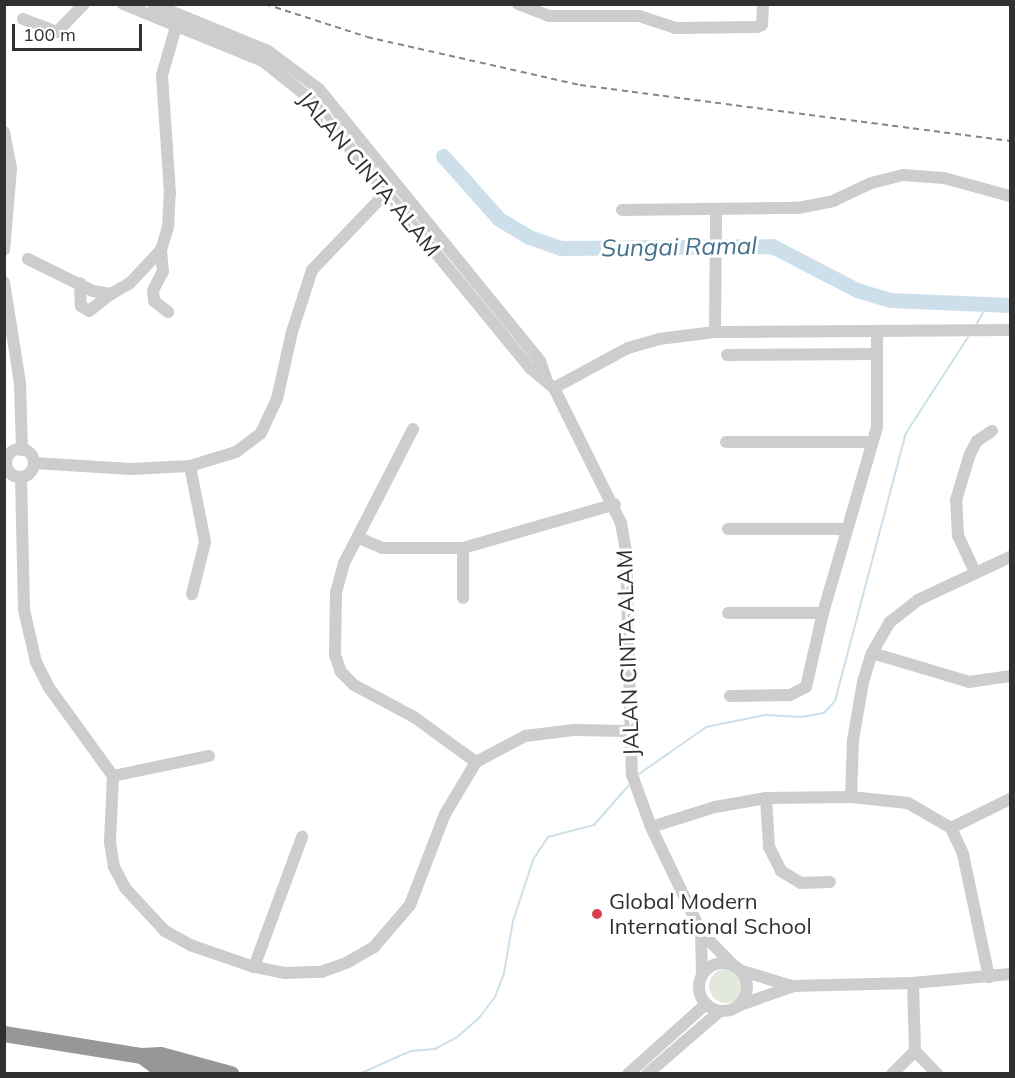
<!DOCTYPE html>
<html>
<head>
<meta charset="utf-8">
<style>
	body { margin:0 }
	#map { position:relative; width:1015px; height:1078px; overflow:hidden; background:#fff; font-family:Mulish,sans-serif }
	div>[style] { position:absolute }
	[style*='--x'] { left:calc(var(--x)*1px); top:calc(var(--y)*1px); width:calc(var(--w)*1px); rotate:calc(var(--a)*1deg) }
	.green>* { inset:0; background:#e3e8dc }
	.round { border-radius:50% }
	.stream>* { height:2px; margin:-1px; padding:0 1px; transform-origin:1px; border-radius:1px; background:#cddfea }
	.river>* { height:15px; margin:-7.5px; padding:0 7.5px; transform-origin:7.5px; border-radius:7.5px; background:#cddfea }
	.minor>* { height:12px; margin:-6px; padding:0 6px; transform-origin:6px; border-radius:6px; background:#cdcdcd }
	.minor>.ring { margin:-6px; padding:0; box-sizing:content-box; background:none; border:12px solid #cdcdcd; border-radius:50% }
	.highway>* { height:16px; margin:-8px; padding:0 8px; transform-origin:8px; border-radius:8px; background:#979797 }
	.rail>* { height:2px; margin-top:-1px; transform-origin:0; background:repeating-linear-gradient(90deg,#858585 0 6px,transparent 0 10.5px) }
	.dots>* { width:16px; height:16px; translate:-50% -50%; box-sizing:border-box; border:3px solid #fff; border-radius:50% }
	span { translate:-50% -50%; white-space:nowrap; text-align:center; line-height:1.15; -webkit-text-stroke:6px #fff; paint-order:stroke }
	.street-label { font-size:22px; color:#303030 }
	.poi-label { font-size:22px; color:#303030 }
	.left { translate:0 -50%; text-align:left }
	.water-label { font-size:24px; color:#43718c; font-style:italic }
	.frame { position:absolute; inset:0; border:6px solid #303030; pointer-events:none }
	.scale { position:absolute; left:12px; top:24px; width:130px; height:27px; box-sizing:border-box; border:3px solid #303030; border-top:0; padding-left:8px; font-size:18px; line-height:21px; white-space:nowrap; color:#303030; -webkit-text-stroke:4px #fff; paint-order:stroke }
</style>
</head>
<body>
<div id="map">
	<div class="green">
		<i class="round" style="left:709px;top:969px;width:34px;height:34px"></i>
	</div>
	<div class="stream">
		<i style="--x:977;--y:323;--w:21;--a:-59"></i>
		<i style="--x:639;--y:774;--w:82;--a:-35"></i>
		<i style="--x:706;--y:727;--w:60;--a:-11.5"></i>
		<i style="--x:765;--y:715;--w:36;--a:3"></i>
		<i style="--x:801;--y:717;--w:23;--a:-10"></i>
		<i style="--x:824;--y:713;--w:16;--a:-47"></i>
		<i style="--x:835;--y:701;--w:277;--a:-75.2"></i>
		<i style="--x:906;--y:433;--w:114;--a:-57.1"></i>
		<i style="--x:359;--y:1074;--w:57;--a:-23.9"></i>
		<i style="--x:411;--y:1051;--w:24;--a:-5"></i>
		<i style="--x:435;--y:1049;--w:24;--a:-28"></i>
		<i style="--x:456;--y:1038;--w:30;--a:-41"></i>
		<i style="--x:479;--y:1018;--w:26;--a:-53"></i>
		<i style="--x:495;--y:997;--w:26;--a:-69"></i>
		<i style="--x:504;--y:973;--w:53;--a:-80.2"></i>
		<i style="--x:513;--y:921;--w:64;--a:-71.8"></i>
		<i style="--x:533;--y:860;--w:27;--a:-57"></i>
		<i style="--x:548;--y:837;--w:48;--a:-14.6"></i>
		<i style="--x:594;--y:825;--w:52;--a:-48.9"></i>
	</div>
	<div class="river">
		<i style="--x:443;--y:156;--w:84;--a:48.4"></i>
		<i style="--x:499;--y:219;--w:35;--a:31"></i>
		<i style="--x:529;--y:237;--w:34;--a:19"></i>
		<i style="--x:561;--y:248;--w:211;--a:-0.5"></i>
		<i style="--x:772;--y:246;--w:96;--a:27.4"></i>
		<i style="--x:857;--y:290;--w:34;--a:17"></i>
		<i style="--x:890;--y:300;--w:120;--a:2.4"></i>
	</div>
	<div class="minor">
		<i style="--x:123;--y:4;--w:151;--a:22.2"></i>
		<i style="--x:263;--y:61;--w:59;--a:38.8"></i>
		<i style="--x:309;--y:98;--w:349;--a:50.7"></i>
		<i style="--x:530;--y:368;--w:31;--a:40"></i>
		<i style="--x:554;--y:388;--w:151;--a:63.6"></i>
		<i style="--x:621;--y:523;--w:27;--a:80"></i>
		<i style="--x:626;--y:550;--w:225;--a:88.5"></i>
		<i style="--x:632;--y:775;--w:55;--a:69.9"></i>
		<i style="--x:651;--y:827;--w:116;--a:64.5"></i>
		<i style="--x:701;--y:932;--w:46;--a:45.9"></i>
		<i style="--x:153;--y:4;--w:124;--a:22.2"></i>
		<i style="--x:268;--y:51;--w:64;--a:36.7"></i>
		<i style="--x:319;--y:89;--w:350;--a:50.9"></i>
		<i style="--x:540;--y:361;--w:18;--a:71"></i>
		<i style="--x:518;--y:4;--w:33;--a:21"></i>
		<i style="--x:549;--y:16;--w:90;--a:0"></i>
		<i style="--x:639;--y:16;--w:38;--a:18"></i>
		<i style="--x:675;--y:28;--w:82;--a:-0.7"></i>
		<i style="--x:757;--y:27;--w:5;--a:-22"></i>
		<i style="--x:762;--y:25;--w:21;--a:-87"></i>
		<i style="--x:23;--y:19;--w:36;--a:21"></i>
		<i style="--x:57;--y:32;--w:39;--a:-46"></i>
		<i style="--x:4;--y:132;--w:38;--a:79"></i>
		<i style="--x:11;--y:169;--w:81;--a:94.9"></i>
		<i style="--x:622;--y:210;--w:176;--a:-0.7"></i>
		<i style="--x:798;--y:208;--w:36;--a:-11"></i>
		<i style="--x:833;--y:201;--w:42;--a:-25.3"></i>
		<i style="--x:871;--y:183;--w:33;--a:-14"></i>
		<i style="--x:903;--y:175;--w:41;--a:4.2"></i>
		<i style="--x:944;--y:178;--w:68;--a:15.3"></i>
		<i style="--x:161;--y:250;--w:21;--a:85"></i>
		<i style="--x:163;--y:271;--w:22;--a:117"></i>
		<i style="--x:153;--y:291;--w:10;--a:84"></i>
		<i style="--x:154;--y:301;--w:18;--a:38"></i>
		<i style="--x:28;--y:259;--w:72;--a:26.2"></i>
		<i style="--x:93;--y:291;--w:18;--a:9"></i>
		<i style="--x:111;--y:294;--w:22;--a:-30"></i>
		<i style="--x:130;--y:283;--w:45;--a:-46.8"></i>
		<i style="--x:161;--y:250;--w:24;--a:-73"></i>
		<i style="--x:168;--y:227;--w:34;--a:-87"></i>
		<i style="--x:170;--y:193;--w:118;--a:-93.9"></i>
		<i style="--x:162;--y:75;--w:57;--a:-73.8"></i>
		<i style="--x:4;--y:282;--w:102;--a:81"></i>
		<i style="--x:20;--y:383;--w:67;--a:88.3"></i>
		<i style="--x:80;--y:283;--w:23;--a:88"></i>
		<i style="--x:81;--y:306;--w:9;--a:32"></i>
		<i style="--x:89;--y:311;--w:28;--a:-38"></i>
		<i style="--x:715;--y:332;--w:295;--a:-0.4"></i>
		<i style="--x:727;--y:355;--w:150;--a:-0.4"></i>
		<i style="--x:554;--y:388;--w:84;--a:-28.4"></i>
		<i style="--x:628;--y:348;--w:32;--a:-16"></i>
		<i style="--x:659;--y:339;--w:56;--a:-7.1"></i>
		<i style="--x:715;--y:332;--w:123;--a:-89.5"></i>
		<i style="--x:413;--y:429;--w:151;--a:117.2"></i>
		<i style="--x:344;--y:563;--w:30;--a:105"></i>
		<i style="--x:336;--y:592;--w:63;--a:90.9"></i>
		<i style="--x:335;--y:655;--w:18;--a:71"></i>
		<i style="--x:341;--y:672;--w:18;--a:45"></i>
		<i style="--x:354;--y:685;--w:68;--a:28.1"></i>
		<i style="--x:414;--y:717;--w:77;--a:36"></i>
		<i style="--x:726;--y:442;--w:146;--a:0"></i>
		<i class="ring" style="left:6px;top:449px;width:16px;height:16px"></i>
		<i style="--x:34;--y:463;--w:97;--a:3.5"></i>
		<i style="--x:131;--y:469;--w:59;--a:-2.9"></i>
		<i style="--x:190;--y:466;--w:48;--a:-16.9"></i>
		<i style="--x:236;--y:452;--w:31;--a:-37"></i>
		<i style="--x:261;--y:433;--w:38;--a:-65"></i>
		<i style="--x:277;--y:399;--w:69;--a:-77.4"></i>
		<i style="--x:292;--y:332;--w:65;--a:-72.1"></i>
		<i style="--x:312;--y:270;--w:105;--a:-46.2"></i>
		<i style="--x:190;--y:466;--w:77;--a:78.8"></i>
		<i style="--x:205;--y:542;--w:54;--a:104"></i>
		<i style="--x:21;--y:477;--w:133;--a:88.7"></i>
		<i style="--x:24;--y:610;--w:53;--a:77"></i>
		<i style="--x:36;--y:662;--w:30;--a:63"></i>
		<i style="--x:50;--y:689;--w:107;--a:54.1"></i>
		<i style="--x:113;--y:776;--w:66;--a:92.6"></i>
		<i style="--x:110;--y:842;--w:25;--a:81"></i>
		<i style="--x:114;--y:867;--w:24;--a:62"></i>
		<i style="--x:125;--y:888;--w:59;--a:47.1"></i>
		<i style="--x:165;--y:931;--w:29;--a:29"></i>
		<i style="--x:190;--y:945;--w:68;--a:19"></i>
		<i style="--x:254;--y:967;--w:32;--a:11"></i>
		<i style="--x:285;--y:973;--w:36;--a:-2"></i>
		<i style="--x:321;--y:972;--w:29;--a:-20"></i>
		<i style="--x:348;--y:962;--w:30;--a:-30"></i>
		<i style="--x:374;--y:947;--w:55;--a:-49.4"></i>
		<i style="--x:410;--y:905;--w:97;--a:-69"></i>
		<i style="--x:445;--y:814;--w:61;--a:-59.2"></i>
		<i style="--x:476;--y:762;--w:55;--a:-28"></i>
		<i style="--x:525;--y:736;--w:49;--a:-7"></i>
		<i style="--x:574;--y:730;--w:55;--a:1"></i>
		<i style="--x:728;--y:529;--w:118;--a:0"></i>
		<i style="--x:359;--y:538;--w:25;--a:23"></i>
		<i style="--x:382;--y:548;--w:81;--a:0"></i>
		<i style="--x:463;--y:548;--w:158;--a:-16.1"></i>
		<i style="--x:975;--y:572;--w:40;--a:-115"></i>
		<i style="--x:958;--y:536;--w:36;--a:-93"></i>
		<i style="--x:956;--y:500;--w:48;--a:-73.1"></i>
		<i style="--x:970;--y:454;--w:15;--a:-62"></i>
		<i style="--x:977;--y:441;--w:18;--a:-34"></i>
		<i style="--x:463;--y:598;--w:50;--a:-90"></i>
		<i style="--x:728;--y:613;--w:95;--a:0"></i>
		<i style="--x:872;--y:653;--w:101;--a:16.6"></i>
		<i style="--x:969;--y:682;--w:41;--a:-8.3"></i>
		<i style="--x:730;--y:696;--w:60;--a:-1"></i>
		<i style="--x:790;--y:695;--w:18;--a:-27"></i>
		<i style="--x:806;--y:687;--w:76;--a:-77.1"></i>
		<i style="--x:823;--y:613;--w:194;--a:-73.8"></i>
		<i style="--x:877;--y:427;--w:96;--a:-90"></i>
		<i style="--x:113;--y:776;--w:98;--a:-11.8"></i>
		<i style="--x:851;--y:797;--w:57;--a:-88"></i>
		<i style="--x:853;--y:740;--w:59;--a:-80.2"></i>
		<i style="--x:863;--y:682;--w:30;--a:-73"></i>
		<i style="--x:872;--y:653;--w:36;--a:-60"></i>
		<i style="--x:890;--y:622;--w:36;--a:-38"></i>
		<i style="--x:918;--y:600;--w:102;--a:-25.1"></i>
		<i style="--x:766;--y:798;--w:49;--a:86.5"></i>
		<i style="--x:769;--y:847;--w:27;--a:63"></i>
		<i style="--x:781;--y:871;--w:23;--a:31"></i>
		<i style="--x:801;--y:883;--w:29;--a:-2"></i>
		<i style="--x:651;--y:827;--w:67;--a:-17.4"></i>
		<i style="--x:715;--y:807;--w:52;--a:-10"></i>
		<i style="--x:766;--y:798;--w:85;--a:-0.7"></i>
		<i style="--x:851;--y:797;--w:57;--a:6"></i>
		<i style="--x:908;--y:803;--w:50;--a:30.2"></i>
		<i style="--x:951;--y:828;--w:29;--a:65"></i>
		<i style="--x:963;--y:854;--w:126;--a:78.1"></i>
		<i style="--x:951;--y:828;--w:66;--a:-26.2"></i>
		<i style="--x:701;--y:932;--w:44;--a:88.7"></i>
		<i class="ring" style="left:699px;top:963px;width:36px;height:36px"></i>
		<i style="--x:254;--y:967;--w:139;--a:-69.7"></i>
		<i style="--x:742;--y:971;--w:52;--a:16.7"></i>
		<i style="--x:792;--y:986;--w:121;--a:-1.4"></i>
		<i style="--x:913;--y:983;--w:97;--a:-5.3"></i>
		<i style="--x:740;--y:1005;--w:54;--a:-19.4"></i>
		<i style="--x:915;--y:1051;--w:32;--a:46"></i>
		<i style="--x:628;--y:1074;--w:105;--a:-41.9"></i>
		<i style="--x:647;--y:1074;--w:96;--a:-40.8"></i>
		<i style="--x:892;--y:1074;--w:33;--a:-45"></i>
		<i style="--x:915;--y:1051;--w:68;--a:-91.7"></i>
	</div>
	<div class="highway">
		<i style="--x:4;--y:1034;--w:140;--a:9.1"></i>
		<i style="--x:142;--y:1056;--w:19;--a:-3"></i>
		<i style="--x:161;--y:1055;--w:73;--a:15.2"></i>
		<i style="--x:142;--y:1056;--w:20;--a:37"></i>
		<i style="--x:158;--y:1068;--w:27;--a:13"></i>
	</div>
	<div class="rail">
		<i style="--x:265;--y:4;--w:107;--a:17.9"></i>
		<i style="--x:367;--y:37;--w:218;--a:12.7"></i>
		<i style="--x:580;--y:85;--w:434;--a:7.4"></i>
	</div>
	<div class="dots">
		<i style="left:597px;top:914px;background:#d8404e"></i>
	</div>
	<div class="street-label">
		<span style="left:369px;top:174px;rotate:50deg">JALAN CINTA ALAM</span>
		<span style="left:628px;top:653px;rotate:-92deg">JALAN CINTA ALAM</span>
	</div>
	<div class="poi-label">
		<span class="left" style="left:609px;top:914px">Global Modern<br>International School</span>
	</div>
	<div class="water-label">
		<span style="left:679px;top:247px;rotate:-1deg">Sungai Ramal</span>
	</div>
	<div class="frame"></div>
	<div class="scale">100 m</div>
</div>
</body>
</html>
